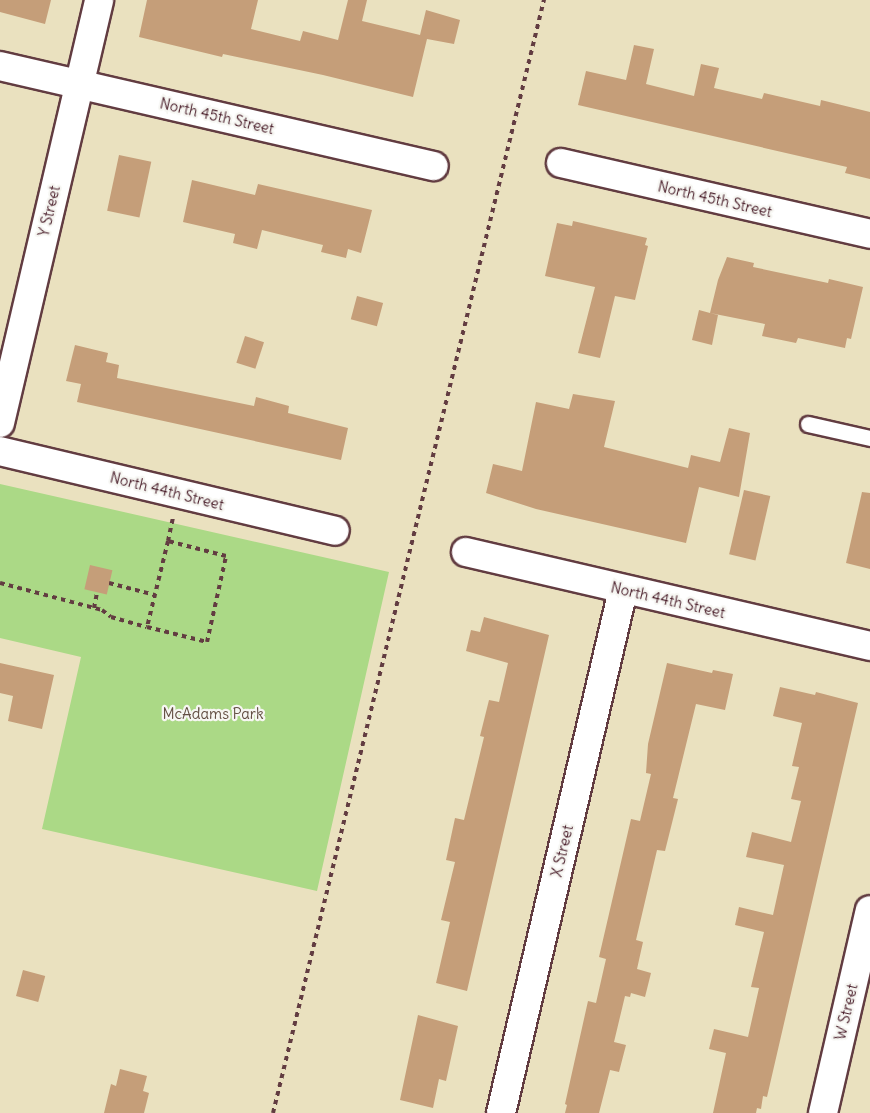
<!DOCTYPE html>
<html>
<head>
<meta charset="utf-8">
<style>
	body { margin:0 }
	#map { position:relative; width:870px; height:1113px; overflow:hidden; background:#eae1bf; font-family:Delius,sans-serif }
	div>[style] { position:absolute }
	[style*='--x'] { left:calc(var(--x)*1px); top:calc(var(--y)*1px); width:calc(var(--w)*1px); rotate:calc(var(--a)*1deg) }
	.green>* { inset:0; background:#abd986 }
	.building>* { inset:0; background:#c59e79; transform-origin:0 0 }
	.path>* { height:4px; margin-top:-2px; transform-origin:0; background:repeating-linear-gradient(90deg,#623c41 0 4.5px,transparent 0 9px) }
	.roads { filter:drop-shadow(2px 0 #623c41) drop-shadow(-2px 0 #623c41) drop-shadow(0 2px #623c41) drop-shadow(0 -2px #623c41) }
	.service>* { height:15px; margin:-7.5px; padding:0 7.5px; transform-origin:7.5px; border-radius:7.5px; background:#fff }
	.minor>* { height:28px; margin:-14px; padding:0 14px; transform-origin:14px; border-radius:14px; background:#fff }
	span { translate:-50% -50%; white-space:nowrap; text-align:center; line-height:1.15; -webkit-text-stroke:4.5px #f6f6f2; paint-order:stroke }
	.street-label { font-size:15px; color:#4a1f2b }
	.park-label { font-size:15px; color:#624e42 }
</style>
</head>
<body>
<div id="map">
	<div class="green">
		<i style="clip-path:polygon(0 484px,389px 572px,317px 891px,42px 829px,81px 657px,0 638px)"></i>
	</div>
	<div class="building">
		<i style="clip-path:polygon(0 0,51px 0,45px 24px,0 12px)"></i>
		<i style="clip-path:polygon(147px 0,258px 0,251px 29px,300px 41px,303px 31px,338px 40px,348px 0,367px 0,362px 21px,420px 35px,426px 10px,460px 20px,454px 44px,427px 39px,413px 97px,323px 75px,223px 54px,222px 57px,139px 37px)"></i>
		<i style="clip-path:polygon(634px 45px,654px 49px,646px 84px,694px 96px,701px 64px,719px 68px,714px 88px,762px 99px,764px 93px,820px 106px,821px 100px,870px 112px,870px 179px,845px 173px,847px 167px,578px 105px,586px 71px,626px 80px)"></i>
		<i style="left:119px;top:155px;width:33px;height:57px;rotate:12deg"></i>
		<i style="clip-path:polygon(192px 180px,255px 195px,258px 184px,372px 210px,361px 253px,348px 249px,346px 258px,321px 252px,323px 245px,262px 230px,257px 249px,233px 243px,235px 234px,183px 222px)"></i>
		<i style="clip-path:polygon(573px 221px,647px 238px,645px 245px,648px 246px,635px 300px,615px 296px,600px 358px,578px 353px,595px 287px,545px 276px,557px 223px,572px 226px)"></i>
		<i style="clip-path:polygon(727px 257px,754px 263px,753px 267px,828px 283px,829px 279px,863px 287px,851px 339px,847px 338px,845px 348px,798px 338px,796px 343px,762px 336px,765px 324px,710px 313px,718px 315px,712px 345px,692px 340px,699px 310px,710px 313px,718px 280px)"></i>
		<i style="left:357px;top:296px;width:27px;height:24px;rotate:15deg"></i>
		<i style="left:245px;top:336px;width:20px;height:28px;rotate:18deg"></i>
		<i style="clip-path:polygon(75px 345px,108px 353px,106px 362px,119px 365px,117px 378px,254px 406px,256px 397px,289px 406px,288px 413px,348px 428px,341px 460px,77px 402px,81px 384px,66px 381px)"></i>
		<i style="clip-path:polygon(573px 394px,615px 401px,604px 447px,688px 468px,691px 455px,720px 462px,729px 428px,750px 433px,739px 497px,699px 487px,686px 543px,536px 509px,486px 493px,493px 464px,522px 471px,536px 402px,569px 409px)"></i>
		<i style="left:744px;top:490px;width:27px;height:66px;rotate:13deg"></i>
		<i style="clip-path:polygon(862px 492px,870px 493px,870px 569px,846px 563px)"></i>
		<i style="left:90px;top:565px;width:23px;height:25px;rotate:13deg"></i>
		<i style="clip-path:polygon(484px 617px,549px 635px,467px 991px,436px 983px,450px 922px,441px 920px,455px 862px,446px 860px,455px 818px,464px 820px,484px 737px,480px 736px,489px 700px,499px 702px,508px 663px,466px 651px,471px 630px,480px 632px)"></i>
		<i style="clip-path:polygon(0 663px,54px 675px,42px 729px,8px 721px,13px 696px,0 693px)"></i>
		<i style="clip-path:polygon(667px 663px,712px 673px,713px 670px,733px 674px,725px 710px,696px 704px,673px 798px,678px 799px,665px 851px,657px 850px,636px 940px,643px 942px,637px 969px,651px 973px,645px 997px,631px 993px,630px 997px,625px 996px,614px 1042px,626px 1045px,619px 1072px,610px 1070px,599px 1113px,565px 1113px,567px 1105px,565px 1104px,588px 1001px,596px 1003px,606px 959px,599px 957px,631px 819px,640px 821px,651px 774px,646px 773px,648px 744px)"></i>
		<i style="clip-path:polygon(780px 687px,815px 695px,816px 692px,858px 703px,767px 1097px,763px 1096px,761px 1109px,757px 1108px,756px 1113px,713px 1113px,726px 1053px,709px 1049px,714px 1029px,748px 1037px,759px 988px,751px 987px,764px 932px,735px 925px,739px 907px,773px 915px,784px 865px,746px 857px,752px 832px,791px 842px,801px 801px,791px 799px,799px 767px,792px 766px,802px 723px,773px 716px)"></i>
		<i style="left:23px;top:970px;width:23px;height:27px;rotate:15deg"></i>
		<i style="clip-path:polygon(418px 1015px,458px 1026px,446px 1081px,439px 1079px,433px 1108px,400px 1100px)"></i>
		<i style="clip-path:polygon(120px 1069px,147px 1076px,143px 1091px,149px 1093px,144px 1113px,104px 1113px,111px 1084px,116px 1086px)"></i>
	</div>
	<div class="path">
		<i style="--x:168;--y:541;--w:24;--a:-78"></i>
		<i style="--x:0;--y:583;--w:106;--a:14.8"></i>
		<i style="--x:102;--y:610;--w:11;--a:38"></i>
		<i style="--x:111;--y:617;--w:37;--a:16"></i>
		<i style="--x:147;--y:627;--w:62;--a:14"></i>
		<i style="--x:207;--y:642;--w:88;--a:-77.5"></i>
		<i style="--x:226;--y:556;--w:60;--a:-165.5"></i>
		<i style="--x:168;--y:541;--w:89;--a:103.7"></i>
		<i style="--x:109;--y:583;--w:48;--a:14.6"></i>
		<i style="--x:94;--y:608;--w:15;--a:-79"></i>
		<i style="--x:273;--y:1113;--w:1146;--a:-76.32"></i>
	</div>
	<div class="roads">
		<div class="service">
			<i style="--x:808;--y:424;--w:64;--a:12.7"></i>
		</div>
		<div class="minor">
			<i style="--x:0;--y:66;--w:445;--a:13"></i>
			<i style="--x:561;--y:163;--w:317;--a:12.9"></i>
			<i style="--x:0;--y:423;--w:434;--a:-76.8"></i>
			<i style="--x:0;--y:451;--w:344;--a:13.4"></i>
			<i style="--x:466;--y:552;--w:415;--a:13.1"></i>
			<i style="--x:501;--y:1113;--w:537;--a:-76.87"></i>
			<i style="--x:823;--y:1113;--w:208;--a:-77"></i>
		</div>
	</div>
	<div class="street-label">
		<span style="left:217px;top:116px;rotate:13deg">North 45th Street</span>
		<span style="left:715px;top:199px;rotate:13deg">North 45th Street</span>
		<span style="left:49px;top:211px;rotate:-77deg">Y Street</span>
		<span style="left:167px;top:491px;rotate:14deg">North 44th Street</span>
		<span style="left:668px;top:600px;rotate:13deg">North 44th Street</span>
		<span style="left:562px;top:851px;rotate:-77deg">X Street</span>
		<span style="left:846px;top:1012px;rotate:-77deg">W Street</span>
	</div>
	<div class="park-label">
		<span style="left:213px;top:714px">McAdams Park</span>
	</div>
</div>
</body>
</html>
